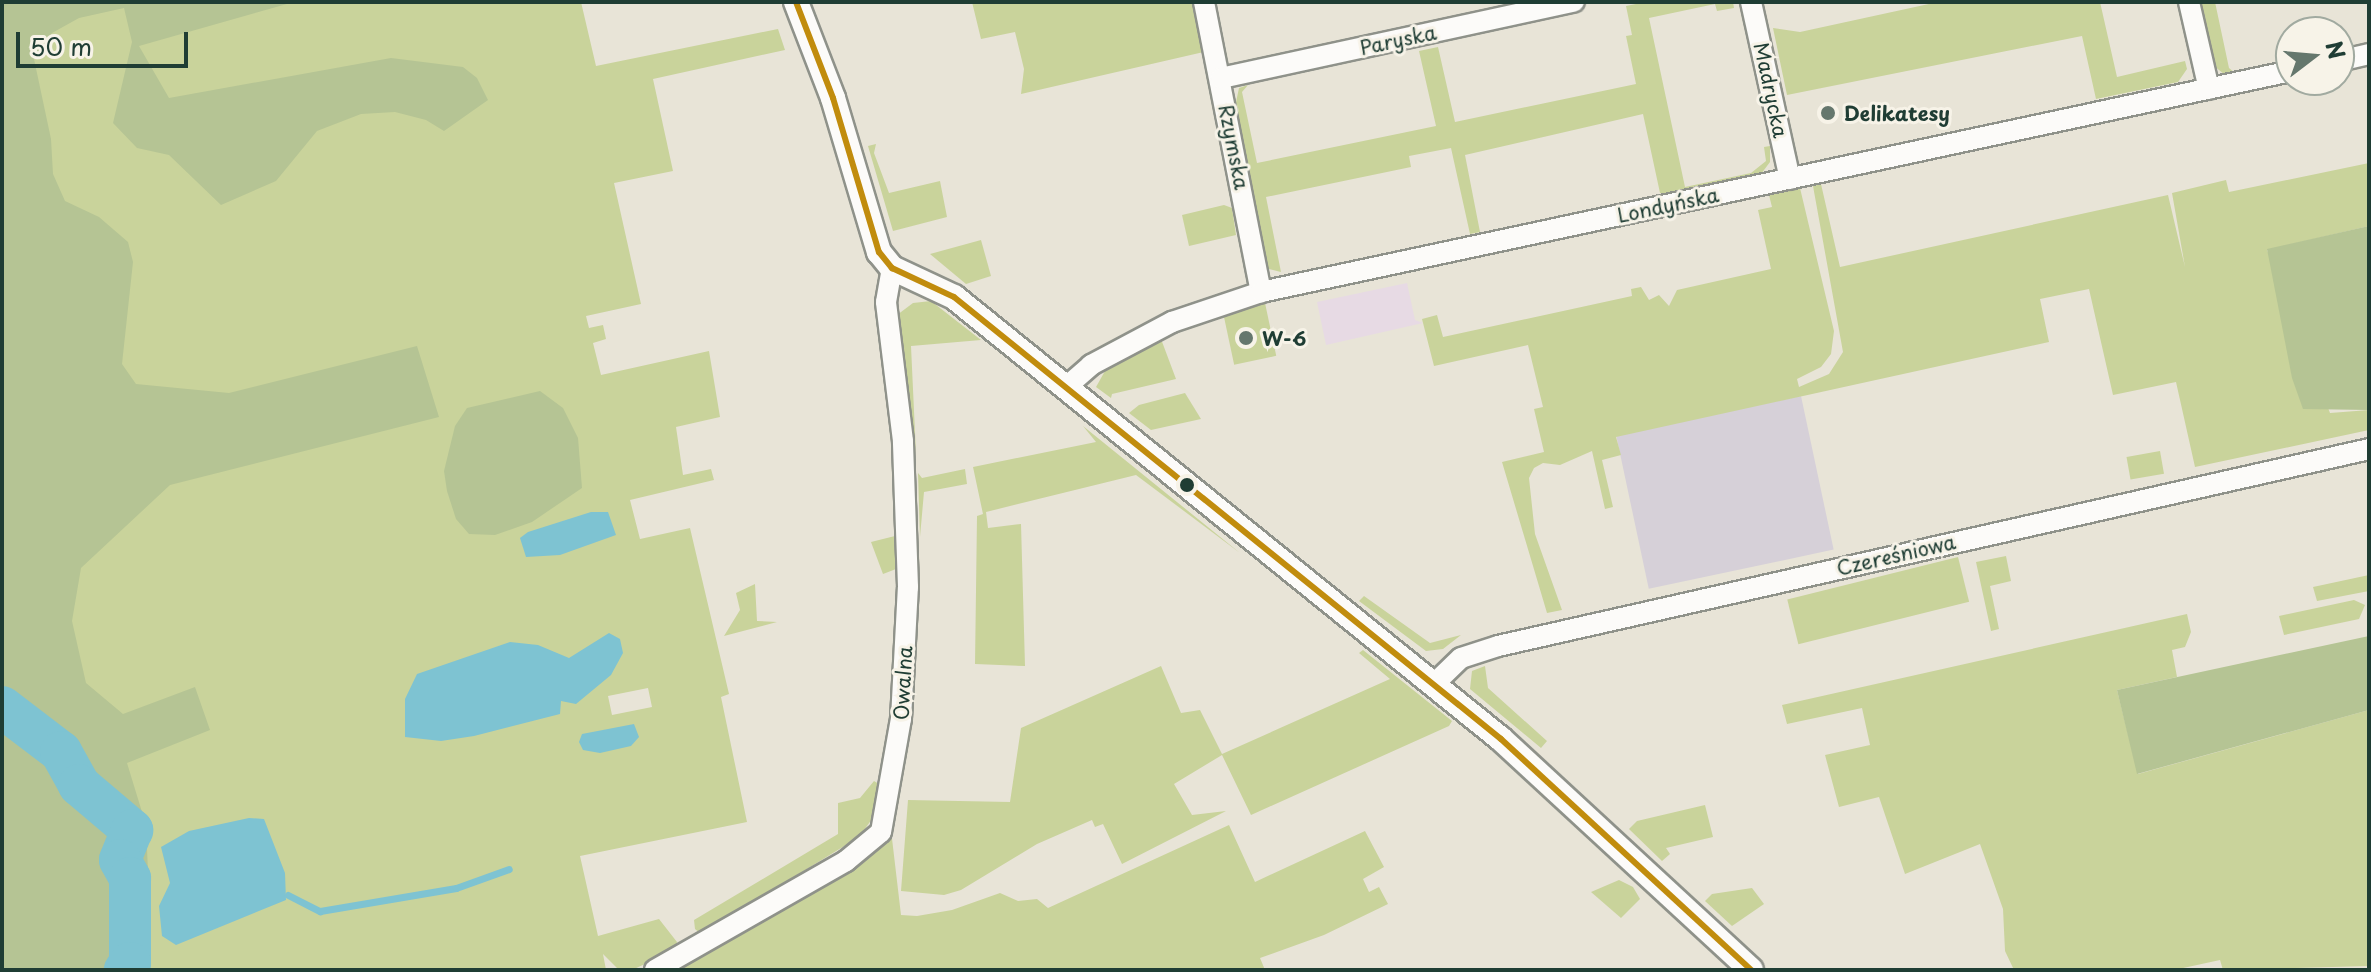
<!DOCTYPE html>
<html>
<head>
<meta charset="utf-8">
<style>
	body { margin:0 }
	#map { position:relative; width:2371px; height:972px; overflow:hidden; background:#e8e4d7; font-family:"Playpen Sans",sans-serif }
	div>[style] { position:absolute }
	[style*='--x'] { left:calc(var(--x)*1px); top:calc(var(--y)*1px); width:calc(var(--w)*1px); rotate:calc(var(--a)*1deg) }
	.built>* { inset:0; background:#e7dae4 }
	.industrial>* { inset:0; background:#d6d0d8; transform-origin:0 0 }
	.green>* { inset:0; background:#c9d39b; transform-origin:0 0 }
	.forest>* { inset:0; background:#b5c494 }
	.water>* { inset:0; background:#7ec3d2 }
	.stream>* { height:7px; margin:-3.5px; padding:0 3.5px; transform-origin:3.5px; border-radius:3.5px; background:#7ec3d2 }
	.river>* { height:42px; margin:-21px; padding:0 21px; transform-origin:21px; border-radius:21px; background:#7ec3d2 }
	.roads { filter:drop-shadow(2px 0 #8f928a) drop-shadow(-2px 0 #8f928a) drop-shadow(0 2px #8f928a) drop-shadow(0 -2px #8f928a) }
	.minor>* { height:20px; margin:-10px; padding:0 10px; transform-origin:10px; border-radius:10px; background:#fcfbf9 }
	.tertiary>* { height:24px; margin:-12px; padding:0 12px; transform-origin:12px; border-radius:12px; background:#fcfbf9 }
	.bus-1>* { height:6px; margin:-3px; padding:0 3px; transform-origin:3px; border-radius:3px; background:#c18c0d }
	.dots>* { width:22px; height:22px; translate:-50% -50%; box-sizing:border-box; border:4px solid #f7f3e8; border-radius:50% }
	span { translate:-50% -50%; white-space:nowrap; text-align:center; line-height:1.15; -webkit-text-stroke:6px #f7f3e8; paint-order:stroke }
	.street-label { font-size:20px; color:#1f3d34 }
	.poi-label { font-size:20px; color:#1f3d34; font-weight:700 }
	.left { translate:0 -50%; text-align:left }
	.frame { position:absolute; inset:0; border:4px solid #1f3d34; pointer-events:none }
	.north { position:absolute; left:2275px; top:16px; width:80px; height:80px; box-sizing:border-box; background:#f7f3e8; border:2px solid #a1aaa0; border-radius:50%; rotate:74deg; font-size:22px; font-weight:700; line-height:32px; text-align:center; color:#1f3d34 }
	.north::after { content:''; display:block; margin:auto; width:28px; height:36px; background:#65776d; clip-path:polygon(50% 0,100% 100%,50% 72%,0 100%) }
	.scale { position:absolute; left:16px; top:32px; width:172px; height:36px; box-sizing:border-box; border:4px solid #1f3d34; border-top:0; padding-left:10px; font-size:24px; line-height:28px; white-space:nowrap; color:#1f3d34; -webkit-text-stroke:6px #f7f3e8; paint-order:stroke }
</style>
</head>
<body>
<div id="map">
	<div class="built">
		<i style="clip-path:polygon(1407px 283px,1415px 320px,1423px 323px,1326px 345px,1317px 302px)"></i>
	</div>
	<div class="industrial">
		<i style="left:1801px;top:396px;width:157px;height:189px;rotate:78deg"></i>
	</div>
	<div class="green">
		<i style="clip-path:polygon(evenodd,2px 2px,581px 2px,596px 66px,778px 29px,785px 50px,653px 79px,673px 171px,614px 183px,641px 304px,586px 316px,589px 328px,603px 325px,606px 339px,593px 343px,601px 375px,709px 351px,720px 417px,676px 427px,683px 475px,711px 469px,714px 480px,630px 500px,640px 539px,690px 528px,729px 694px,721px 697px,747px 822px,580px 856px,598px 936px,659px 919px,677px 942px,675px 950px,632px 970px,619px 970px,603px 954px,606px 970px,2px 970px,2px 2px,648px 688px,652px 707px,612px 715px,608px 696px,648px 688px)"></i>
		<i style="clip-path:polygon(972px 2px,1193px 2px,1208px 51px,1021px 94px,1024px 69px,1015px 32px,981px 39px)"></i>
		<i style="clip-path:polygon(1646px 2px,1733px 2px,1734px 8px,1717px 11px,1715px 4px,1649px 18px,1685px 187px,1751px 173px,1766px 161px,1764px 147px,1770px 146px,1770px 162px,1761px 174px,1667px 196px,1660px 193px,1643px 114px,1465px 155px,1480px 232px,1470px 234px,1451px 148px,1409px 156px,1411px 167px,1266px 197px,1281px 272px,1265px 268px,1235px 107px,1239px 88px,1248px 85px,1242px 92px,1257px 163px,1436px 126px,1419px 51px,1438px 47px,1455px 122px,1636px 84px,1626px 36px,1632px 35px,1626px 6px)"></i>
		<i style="clip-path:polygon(1938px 2px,2100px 2px,2117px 77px,2185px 61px,2187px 69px,2178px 82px,2096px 99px,2082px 36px,1787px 95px,1773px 28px,1800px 32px)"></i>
		<i style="clip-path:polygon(2215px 2px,2229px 68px,2235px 73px,2224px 74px,2214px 66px,2199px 4px)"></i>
		<i style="clip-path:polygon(876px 144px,874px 153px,889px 193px,940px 181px,947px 217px,893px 231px,868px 146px)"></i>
		<i style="clip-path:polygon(2369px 163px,2369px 226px,2267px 250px,2330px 413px,2369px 410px,2369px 430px,2195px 467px,2176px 382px,2113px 395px,2089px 289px,2040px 299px,2049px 342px,1616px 437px,1621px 455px,1602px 460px,1613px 507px,1605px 509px,1592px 451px,1560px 465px,1543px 463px,1534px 468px,1529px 478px,1535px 534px,1562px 610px,1547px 613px,1502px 462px,1544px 452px,1534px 409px,1543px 407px,1528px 345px,1434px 366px,1422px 319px,1437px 315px,1443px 337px,1632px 296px,1631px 289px,1641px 287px,1649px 300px,1659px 295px,1669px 306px,1677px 290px,1771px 269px,1758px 210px,1772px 207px,1769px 195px,1800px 188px,1834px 331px,1831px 354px,1821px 367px,1797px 379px,1799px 387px,1829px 374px,1843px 352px,1813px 186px,1821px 184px,1840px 267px,2168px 195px,2185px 267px,2172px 193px,2226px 180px,2229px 192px)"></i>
		<i style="clip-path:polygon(1224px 205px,1232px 208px,1236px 235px,1189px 246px,1182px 215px)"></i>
		<i style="clip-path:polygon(981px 240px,991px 276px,966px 284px,930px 254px)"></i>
		<i style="clip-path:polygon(931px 301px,981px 340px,911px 346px,916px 454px,897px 315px,913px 303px)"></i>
		<i style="left:1265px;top:303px;width:54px;height:43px;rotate:78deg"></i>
		<i style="clip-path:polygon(1161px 339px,1176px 379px,1112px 394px,1111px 398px,1096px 387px,1105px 371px)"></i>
		<i style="clip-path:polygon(1185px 393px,1201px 419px,1151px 430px,1129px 413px,1139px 405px)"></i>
		<i style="clip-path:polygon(1083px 426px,1240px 553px,1136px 475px,986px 512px,988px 528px,1021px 524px,1025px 666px,975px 664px,977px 516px,983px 514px,973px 467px,1096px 442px)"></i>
		<i style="left:2160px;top:451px;width:23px;height:34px;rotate:80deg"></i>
		<i style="clip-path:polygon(965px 469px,967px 484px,924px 492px,920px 537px,918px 473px,922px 478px)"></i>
		<i style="clip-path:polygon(895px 536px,896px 569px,883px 574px,871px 542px)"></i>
		<i style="clip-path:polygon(2006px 556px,2011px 581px,1990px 586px,1999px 629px,1991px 631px,1976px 562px)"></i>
		<i style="left:1958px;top:557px;width:46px;height:176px;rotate:76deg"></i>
		<i style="clip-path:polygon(2369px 575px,2369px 591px,2317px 601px,2313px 587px)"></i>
		<i style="clip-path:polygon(755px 584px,757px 621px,777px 622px,724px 636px,740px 610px,736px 593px)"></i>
		<i style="clip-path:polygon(1364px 596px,1430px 643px,1461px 635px,1443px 649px,1426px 651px,1359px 601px)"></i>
		<i style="clip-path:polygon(2354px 600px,2365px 605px,2359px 619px,2284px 635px,2279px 616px)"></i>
		<i style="clip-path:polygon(2187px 614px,2191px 632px,2185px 647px,2172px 650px,2177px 677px,2117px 690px,2138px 774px,2369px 710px,2369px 966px,2223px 970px,2220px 960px,2174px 970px,2014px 970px,2005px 951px,2003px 909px,1980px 844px,1905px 874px,1879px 797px,1839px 807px,1825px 755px,1870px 745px,1862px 708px,1787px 724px,1782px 705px)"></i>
		<i style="clip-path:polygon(1363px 650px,1452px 721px,1449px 726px,1251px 815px,1222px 755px,1174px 784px,1192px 815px,1226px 811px,1122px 864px,1103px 824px,1095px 827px,1092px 820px,1037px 844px,961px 890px,944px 895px,901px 891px,908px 800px,1010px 802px,1021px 728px,1161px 666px,1181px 713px,1200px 710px,1222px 754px,1390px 679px,1359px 653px)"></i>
		<i style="clip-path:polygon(1485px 666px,1488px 688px,1547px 741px,1541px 748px,1470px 689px,1472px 671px)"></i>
		<i style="clip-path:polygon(874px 781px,882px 786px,872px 819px,859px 837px,701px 934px,695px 929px,694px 920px,838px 834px,838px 803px,860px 798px)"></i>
		<i style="clip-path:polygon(1705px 805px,1713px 837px,1666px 848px,1670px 854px,1662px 861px,1629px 829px,1637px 821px)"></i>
		<i style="clip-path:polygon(1229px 825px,1255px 882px,1365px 831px,1384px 867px,1363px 879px,1369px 892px,1379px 887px,1388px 904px,1324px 935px,1260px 958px,1265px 970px,639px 970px,698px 943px,891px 830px,901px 915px,917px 916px,952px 910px,1000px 893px,1018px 901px,1037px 899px,1048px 908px)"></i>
		<i style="clip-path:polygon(1619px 880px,1633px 887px,1640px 899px,1621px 918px,1591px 892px)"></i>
		<i style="clip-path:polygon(1752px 888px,1764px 904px,1732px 926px,1705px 901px,1712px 894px)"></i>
	</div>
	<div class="forest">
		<i style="clip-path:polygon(2px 2px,294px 2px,139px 46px,169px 98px,391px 58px,463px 67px,477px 78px,488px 100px,444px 131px,426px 120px,395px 112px,361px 114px,317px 131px,276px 181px,221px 205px,169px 155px,137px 148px,113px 123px,132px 42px,124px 8px,79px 18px,52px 33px,34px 59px,51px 139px,53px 174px,65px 201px,99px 217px,128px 242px,133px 262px,122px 364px,136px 384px,229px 393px,417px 346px,439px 417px,170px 485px,81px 568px,72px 621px,86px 683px,123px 714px,195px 687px,210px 730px,127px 763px,146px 825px,148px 872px,145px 947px,137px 970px,2px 970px)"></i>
		<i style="clip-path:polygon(2369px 226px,2369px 410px,2303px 409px,2292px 378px,2267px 249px)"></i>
		<i style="clip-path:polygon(540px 391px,563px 408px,578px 438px,582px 488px,532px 522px,495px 535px,469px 534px,456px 519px,447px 491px,444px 471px,455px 426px,467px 408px)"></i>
		<i style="clip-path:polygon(2369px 636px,2369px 710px,2137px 774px,2117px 690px)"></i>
	</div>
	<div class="water">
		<i style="clip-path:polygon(591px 512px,608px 512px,616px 535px,560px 555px,526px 557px,520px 538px,528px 532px)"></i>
		<i style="clip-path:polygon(609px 633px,620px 639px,623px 653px,611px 675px,576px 704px,561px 701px,560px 714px,474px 736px,441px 741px,405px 737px,405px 699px,417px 674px,510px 642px,538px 645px,569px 658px)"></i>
		<i style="clip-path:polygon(634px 724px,639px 737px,631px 746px,600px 753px,583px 750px,579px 742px,582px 734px)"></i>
		<i style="clip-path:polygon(249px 818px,264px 819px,285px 873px,286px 900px,176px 945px,162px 936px,159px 906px,170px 883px,161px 847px,189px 831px)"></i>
	</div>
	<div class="stream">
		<i style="--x:288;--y:895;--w:36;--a:27"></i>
		<i style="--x:320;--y:911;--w:138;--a:-9.6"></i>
		<i style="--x:456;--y:888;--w:56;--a:-19.7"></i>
	</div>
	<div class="river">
		<i style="--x:2;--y:707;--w:74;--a:37.3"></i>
		<i style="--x:61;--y:752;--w:38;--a:61"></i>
		<i style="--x:79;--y:785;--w:70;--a:40.3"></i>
		<i style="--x:132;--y:830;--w:32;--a:112"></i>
		<i style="--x:120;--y:860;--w:21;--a:61"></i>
		<i style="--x:130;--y:878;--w:85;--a:90"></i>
		<i style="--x:130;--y:963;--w:9;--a:126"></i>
	</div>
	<div class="roads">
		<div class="minor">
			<i style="--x:1204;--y:2;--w:296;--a:78.9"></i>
			<i style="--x:1751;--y:2;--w:181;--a:77.6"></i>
			<i style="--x:2189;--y:2;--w:89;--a:77.1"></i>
			<i style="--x:2339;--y:61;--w:31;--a:-13"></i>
			<i style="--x:1221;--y:78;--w:361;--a:-12.2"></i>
			<i style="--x:1065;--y:388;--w:35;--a:-41"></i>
			<i style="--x:1091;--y:365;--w:92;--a:-28"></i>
			<i style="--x:1172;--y:322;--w:94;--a:-18.6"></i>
			<i style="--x:1261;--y:292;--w:1053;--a:-12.11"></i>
			<i style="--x:1434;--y:684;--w:37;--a:-44"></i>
			<i style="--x:1461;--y:658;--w:39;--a:-18"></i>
			<i style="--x:1498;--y:646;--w:893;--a:-12.74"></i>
			<i style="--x:655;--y:970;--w:220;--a:-29.7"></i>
			<i style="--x:846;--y:861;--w:45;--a:-39.6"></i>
			<i style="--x:881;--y:832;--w:115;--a:-80"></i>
			<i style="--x:901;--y:719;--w:132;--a:-87"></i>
			<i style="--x:908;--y:587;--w:146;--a:-92"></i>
			<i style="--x:903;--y:441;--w:140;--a:-97"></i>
			<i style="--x:886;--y:302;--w:35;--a:-80"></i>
		</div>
		<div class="tertiary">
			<i style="--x:796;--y:2;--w:103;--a:68.9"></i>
			<i style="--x:833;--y:98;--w:161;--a:73.4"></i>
			<i style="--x:879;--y:252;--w:21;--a:51"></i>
			<i style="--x:892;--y:268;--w:68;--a:25.1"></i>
			<i style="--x:954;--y:297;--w:703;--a:38.94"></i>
			<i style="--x:1501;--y:739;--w:340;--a:42.7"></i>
		</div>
	</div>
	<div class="bus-1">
		<i style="--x:796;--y:2;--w:103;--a:68.9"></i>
		<i style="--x:833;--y:98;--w:161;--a:73.4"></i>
		<i style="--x:879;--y:252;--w:21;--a:51"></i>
		<i style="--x:892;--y:268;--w:68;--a:25.1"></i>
		<i style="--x:954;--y:297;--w:703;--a:38.94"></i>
		<i style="--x:1501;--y:739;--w:340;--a:42.7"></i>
	</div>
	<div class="dots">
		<i style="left:1828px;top:113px;background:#65776d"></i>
		<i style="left:1246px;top:338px;background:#65776d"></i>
		<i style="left:1187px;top:485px;background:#1f3d34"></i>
	</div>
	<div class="street-label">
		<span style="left:1398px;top:40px;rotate:-12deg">Paryska</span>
		<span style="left:1771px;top:90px;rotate:78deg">Madrycka</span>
		<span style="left:1234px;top:147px;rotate:79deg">Rzymska</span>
		<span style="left:1668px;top:205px;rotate:-12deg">Londyńska</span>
		<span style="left:1896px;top:555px;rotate:-13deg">Czereśniowa</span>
		<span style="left:903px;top:683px;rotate:-87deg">Owalna</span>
	</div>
	<div class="poi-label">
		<span class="left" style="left:1844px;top:113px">Delikatesy</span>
		<span class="left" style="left:1262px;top:338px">W-6</span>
	</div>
	<div class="frame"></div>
	<div class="north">N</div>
	<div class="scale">50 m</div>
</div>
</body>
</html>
